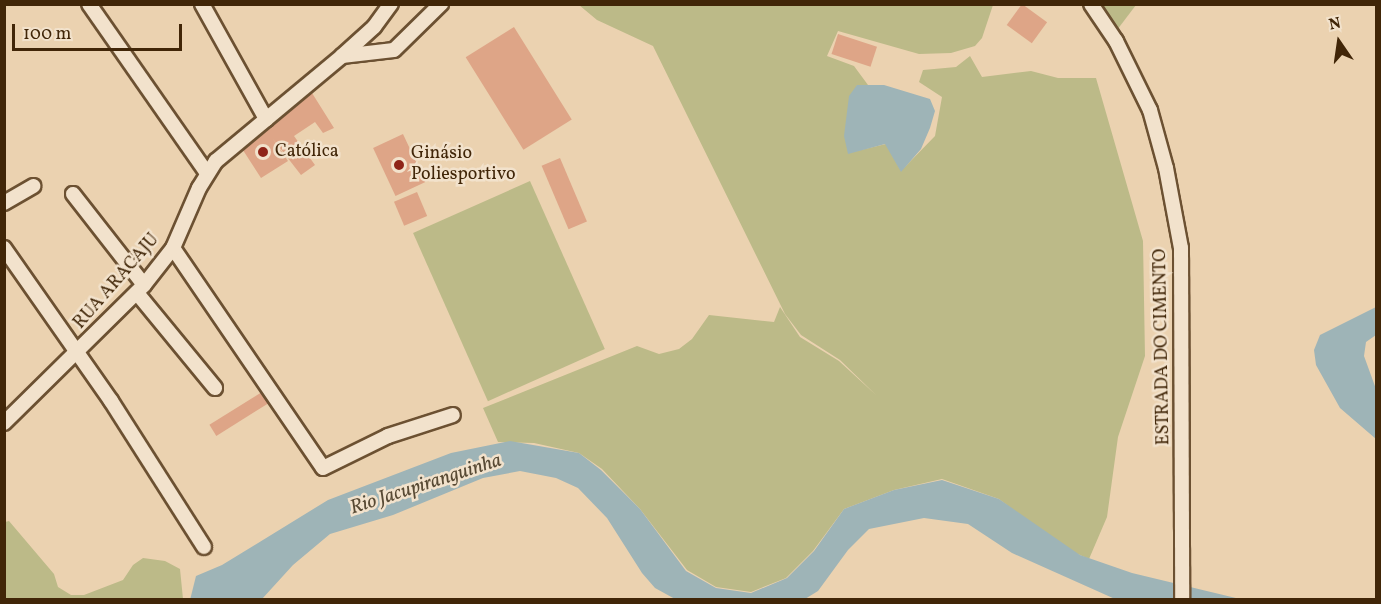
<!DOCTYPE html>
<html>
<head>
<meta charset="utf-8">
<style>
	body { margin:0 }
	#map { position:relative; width:1381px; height:604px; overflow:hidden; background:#ebd2b0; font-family:Vollkorn,serif }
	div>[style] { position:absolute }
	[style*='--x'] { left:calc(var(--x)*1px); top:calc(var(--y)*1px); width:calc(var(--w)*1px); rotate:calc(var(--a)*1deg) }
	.green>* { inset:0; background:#bcba88; transform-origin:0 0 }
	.water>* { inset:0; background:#9eb4b7 }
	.building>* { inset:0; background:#dea587; transform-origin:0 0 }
	.roads { filter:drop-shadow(2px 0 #6c5132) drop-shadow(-2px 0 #6c5132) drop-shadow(0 2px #6c5132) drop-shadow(0 -2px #6c5132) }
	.minor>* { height:14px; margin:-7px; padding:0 7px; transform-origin:7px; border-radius:7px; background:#f2e2cc }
	.dots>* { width:16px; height:16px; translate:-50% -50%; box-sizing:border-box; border:3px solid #f2e2cc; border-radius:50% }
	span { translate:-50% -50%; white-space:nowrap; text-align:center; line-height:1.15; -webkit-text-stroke:5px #f2e2cc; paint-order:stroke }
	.poi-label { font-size:18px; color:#412608 }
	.left { translate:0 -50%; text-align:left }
	.street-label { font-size:18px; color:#412608 }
	.water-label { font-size:20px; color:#584a34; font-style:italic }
	.frame { position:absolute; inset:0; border:6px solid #412608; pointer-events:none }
	.north { position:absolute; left:1309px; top:12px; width:60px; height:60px; -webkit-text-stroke:4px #f2e2cc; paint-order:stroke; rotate:347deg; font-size:16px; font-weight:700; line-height:24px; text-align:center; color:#412608 }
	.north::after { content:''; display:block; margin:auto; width:21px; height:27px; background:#412608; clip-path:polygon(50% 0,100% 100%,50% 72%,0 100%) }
	.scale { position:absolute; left:12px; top:24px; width:170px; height:27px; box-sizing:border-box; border:3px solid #412608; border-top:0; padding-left:8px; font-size:18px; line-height:21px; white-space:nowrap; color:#412608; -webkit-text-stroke:4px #f2e2cc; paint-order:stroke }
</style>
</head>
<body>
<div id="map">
	<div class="green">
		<i style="clip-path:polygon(579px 5px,993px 5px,982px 38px,975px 46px,951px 53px,919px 54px,838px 31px,827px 56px,854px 66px,868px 85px,857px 85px,848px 153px,886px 144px,901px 171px,935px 136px,942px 97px,919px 82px,923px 70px,956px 67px,970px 56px,982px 77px,1031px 71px,1058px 78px,1096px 78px,1143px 241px,1145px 356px,1118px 437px,1107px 517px,1089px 559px,1064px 548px,999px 499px,942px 479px,894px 490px,844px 509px,813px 551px,786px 578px,751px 592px,716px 587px,687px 570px,640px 509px,602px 469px,579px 453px,534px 443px,498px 442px,483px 408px,637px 346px,659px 354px,679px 349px,692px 339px,709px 315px,774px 322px,780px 307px,800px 337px,839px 361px,876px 395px,840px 360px,801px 335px,785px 314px,653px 46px,597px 20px)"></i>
		<i style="clip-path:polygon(1095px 5px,1136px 5px,1114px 34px)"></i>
		<i style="left:530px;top:181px;width:184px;height:128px;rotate:66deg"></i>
		<i style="clip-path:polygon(9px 521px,54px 574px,58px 587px,71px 595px,84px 595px,123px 580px,133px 565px,143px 558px,165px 561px,180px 569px,183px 599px,5px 599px,5px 522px)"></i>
	</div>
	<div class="water">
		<i style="clip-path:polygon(857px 85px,884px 85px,930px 99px,935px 111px,930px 128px,921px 149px,901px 172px,885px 144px,848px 154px,844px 136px,849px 96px)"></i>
		<i style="clip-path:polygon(1376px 307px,1376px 335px,1366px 342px,1364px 356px,1376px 389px,1376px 439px,1340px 408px,1316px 365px,1314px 350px,1320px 335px)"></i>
		<i style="clip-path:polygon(510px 441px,579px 453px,601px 470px,640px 509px,686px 571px,716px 588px,751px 593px,787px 578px,814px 551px,844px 509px,894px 490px,942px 480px,999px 499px,1080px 555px,1132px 573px,1240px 599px,1115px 599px,1012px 553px,968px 524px,924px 518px,869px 529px,848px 550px,818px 591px,805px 599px,675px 599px,655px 588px,642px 573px,607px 518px,578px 488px,556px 478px,520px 471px,483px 478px,393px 515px,330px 534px,293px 565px,262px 599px,190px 600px,196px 576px,222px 565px,328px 500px,451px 453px)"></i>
	</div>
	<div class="building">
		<i style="left:1022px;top:4px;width:31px;height:26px;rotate:36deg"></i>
		<i style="left:514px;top:27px;width:109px;height:57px;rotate:58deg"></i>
		<i style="left:838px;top:34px;width:41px;height:21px;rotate:18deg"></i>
		<i style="clip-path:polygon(312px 93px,334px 128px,323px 133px,315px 122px,294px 136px,315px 165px,301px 175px,273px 139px,288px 161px,261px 178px,239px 144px)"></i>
		<i style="left:403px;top:134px;width:53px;height:33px;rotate:65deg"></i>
		<i style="left:560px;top:158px;width:69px;height:20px;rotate:67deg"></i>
		<i style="left:417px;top:192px;width:26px;height:25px;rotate:67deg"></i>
		<i style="left:262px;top:392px;width:13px;height:62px;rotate:58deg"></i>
	</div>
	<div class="roads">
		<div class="minor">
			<i style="--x:89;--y:4;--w:206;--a:55.1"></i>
			<i style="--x:202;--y:4;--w:132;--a:60.9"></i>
			<i style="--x:1091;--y:4;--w:45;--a:56"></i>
			<i style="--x:1116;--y:41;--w:77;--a:63.8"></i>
			<i style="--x:1150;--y:110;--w:60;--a:74.6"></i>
			<i style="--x:1166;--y:168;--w:81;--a:79.4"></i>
			<i style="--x:1181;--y:248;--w:352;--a:89.8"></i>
			<i style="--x:342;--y:56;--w:52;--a:-6.6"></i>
			<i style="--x:394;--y:50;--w:66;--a:-44.4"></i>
			<i style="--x:73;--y:194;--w:115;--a:52"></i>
			<i style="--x:4;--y:203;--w:34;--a:-30"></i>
			<i style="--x:4;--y:248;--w:187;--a:55"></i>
			<i style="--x:111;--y:401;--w:173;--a:57.5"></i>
			<i style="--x:173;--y:248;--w:266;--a:55.7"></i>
			<i style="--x:323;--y:468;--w:72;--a:-26.2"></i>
			<i style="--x:388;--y:436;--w:68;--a:-17.9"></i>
			<i style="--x:137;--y:293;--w:123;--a:50.6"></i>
			<i style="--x:4;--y:423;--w:197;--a:-44.6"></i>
			<i style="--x:144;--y:285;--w:47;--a:-51.9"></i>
			<i style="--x:173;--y:248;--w:65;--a:-66.6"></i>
			<i style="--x:199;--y:188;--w:32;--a:-58"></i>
			<i style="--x:216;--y:161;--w:164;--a:-39.8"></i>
			<i style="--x:342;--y:56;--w:43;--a:-42.2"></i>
			<i style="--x:374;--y:27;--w:29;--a:-54"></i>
		</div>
	</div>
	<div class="dots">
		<i style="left:263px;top:152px;background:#8f2418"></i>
		<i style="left:399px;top:165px;background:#8f2418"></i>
	</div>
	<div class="poi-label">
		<span class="left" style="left:275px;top:152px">Católica</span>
		<span class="left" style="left:411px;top:165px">Ginásio<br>Poliesportivo</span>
	</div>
	<div class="street-label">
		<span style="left:117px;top:282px;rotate:-49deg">RUA ARACAJU</span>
		<span style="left:1163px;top:347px;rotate:-91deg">ESTRADA DO CIMENTO</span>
	</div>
	<div class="water-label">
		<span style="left:426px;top:485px;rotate:-18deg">Rio Jacupiranguinha</span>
	</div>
	<div class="frame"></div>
	<div class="north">N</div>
	<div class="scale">100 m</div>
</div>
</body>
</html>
